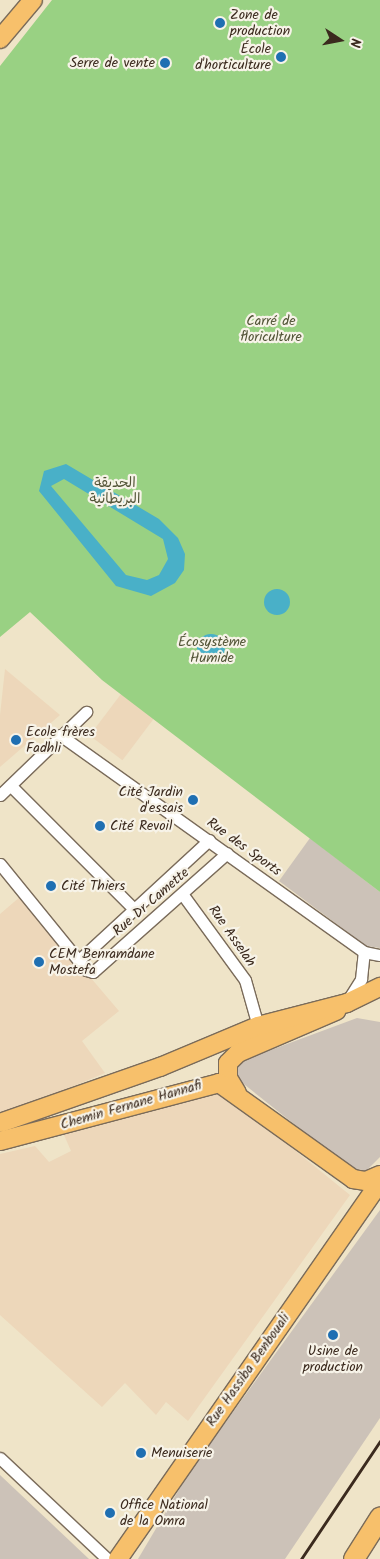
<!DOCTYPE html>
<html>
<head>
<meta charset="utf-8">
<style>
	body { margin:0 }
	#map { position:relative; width:380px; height:1559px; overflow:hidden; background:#efe4c8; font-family:Kalam,"Playpen Sans Arabic",sans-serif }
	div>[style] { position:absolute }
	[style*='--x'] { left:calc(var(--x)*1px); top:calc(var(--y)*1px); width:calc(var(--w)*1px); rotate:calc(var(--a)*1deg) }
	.built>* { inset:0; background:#edd7ba; transform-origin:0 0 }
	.industrial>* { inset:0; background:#ccc2b8 }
	.green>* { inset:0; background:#99d183 }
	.water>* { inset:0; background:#49b0c8 }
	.round { border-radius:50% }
	.roads { filter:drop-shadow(1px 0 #7a6b5a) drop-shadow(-1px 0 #7a6b5a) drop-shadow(0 1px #7a6b5a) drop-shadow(0 -1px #7a6b5a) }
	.street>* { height:11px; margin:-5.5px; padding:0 5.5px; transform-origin:5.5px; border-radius:5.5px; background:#fff }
	.primary>* { height:18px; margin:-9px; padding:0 9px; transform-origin:9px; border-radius:9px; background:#f7c06b }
	.highway>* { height:20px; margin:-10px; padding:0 10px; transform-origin:10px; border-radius:10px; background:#f7c06b }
	.rail>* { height:3px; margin:-1.5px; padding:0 1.5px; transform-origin:1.5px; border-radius:1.5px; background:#3b2a1e }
	.dots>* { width:14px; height:14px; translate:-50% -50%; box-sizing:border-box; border:2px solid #f7f3e8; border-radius:50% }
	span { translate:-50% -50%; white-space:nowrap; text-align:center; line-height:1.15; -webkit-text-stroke:4.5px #f7f3e8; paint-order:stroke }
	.poi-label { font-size:14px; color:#3b2a1e }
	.left { translate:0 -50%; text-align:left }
	.right { translate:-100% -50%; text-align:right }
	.park-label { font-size:14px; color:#525437 }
	.street-label { font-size:14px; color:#3b2a1e }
	.north { position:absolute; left:315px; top:15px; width:50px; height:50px; -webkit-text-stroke:4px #f7f3e8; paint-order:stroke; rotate:101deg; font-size:14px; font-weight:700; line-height:20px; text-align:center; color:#3b2a1e }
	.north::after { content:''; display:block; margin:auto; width:18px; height:22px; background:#3b2a1e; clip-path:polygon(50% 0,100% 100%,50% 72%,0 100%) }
</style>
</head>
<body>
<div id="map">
	<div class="built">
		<i style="clip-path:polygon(5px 669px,60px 715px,0 767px,0 715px)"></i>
		<i style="left:121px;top:694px;width:41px;height:52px;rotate:37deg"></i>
		<i style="clip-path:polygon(21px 896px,119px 1011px,82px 1041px,105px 1073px,0 1117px,0 914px)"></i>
		<i style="clip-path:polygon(206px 1090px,223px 1092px,350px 1195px,188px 1421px,166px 1402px,156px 1415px,125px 1383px,102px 1407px,0 1315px,0 1154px,35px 1146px,49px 1162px,71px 1151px,64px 1135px,151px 1103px)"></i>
	</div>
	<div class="industrial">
		<i style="clip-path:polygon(310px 838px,380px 892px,380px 948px,366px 946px,279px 881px)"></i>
		<i style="clip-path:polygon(357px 1018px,380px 1022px,380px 1157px,366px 1171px,348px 1167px,235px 1077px,236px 1063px)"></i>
		<i style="clip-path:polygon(380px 1210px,380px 1418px,285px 1559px,138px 1559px,190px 1471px)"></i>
		<i style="clip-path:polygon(0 1475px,89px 1559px,0 1559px)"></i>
	</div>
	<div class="green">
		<i style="clip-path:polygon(52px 0,380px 0,380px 892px,102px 680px,30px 612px,0 637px,0 66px)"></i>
	</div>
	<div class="water">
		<i style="clip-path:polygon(evenodd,66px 464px,159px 519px,178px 538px,185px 554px,184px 570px,175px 583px,151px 596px,116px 586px,39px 491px,44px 471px,66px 464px,64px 479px,163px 539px,168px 559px,159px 575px,147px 580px,126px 575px,51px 486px,64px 479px)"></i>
		<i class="round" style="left:264px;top:589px;width:26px;height:26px"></i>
		<i class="round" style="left:197px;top:634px;width:28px;height:28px"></i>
	</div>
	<div class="roads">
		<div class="street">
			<i style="--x:60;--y:735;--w:374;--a:35.5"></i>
			<i style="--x:364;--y:952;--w:16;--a:11"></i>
			<i style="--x:11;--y:786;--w:174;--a:45"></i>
			<i style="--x:0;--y:795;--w:120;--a:-44"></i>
			<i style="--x:0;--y:864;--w:136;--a:50.9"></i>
			<i style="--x:86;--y:970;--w:7;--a:16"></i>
			<i style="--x:93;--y:972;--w:179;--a:-41.6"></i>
			<i style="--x:183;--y:895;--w:105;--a:53.9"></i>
			<i style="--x:245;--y:980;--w:48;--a:74.2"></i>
			<i style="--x:79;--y:960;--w:177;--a:-42.7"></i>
			<i style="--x:348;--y:1000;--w:25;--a:-58"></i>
			<i style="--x:361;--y:979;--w:27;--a:-84"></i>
			<i style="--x:0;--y:1458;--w:147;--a:43.3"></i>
		</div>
		<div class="primary">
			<i style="--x:0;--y:39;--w:51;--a:-49.8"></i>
			<i style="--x:237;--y:1093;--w:17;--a:-121"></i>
			<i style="--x:228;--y:1078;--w:15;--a:-90"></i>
			<i style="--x:228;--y:1063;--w:14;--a:-45"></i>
			<i style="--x:238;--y:1053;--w:107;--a:-23.2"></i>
			<i style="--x:0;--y:1123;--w:170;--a:-19.3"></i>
			<i style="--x:160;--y:1067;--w:106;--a:-22.7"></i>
			<i style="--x:258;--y:1026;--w:92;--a:-14.5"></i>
			<i style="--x:347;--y:1003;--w:37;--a:-26"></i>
			<i style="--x:0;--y:1141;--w:227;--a:-14.8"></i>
			<i style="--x:219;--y:1083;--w:165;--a:35.6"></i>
			<i style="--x:353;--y:1179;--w:13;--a:9"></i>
			<i style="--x:366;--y:1181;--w:15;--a:-23"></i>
			<i style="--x:118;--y:1559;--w:459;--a:-55.2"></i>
		</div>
		<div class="highway">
			<i style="--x:354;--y:1559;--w:49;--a:-57.6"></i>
		</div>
	</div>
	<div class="rail">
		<i style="--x:301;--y:1559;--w:142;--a:-56.2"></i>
	</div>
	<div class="dots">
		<i style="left:220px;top:23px;background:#1f6fb2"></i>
		<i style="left:281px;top:57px;background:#1f6fb2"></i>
		<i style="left:165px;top:63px;background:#1f6fb2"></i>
		<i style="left:16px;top:740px;background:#1f6fb2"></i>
		<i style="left:193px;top:800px;background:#1f6fb2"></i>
		<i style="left:100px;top:826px;background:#1f6fb2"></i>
		<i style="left:51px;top:886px;background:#1f6fb2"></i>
		<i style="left:39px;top:962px;background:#1f6fb2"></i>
		<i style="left:333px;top:1335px;background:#1f6fb2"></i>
		<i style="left:141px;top:1453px;background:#1f6fb2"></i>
		<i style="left:110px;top:1513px;background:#1f6fb2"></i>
	</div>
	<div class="poi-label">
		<span class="left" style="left:230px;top:23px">Zone de<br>production</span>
		<span class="right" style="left:271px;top:57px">École<br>d'horticulture</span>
		<span class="right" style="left:155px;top:63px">Serre de vente</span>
		<span class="left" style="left:26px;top:740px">Ecole frères<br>Fadhli</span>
		<span class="right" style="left:183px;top:800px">Cité Jardin<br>d'essais</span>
		<span class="left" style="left:110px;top:826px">Cité Revoil</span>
		<span class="left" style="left:61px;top:886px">Cité Thiers</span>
		<span class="left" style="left:49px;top:962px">CEM Benramdane<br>Mostefa</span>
		<span style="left:333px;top:1359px">Usine de<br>production</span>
		<span class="left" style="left:151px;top:1453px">Menuiserie</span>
		<span class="left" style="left:120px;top:1513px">Office National<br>de la Omra</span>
	</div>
	<div class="park-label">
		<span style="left:271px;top:329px">Carré de<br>floriculture</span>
		<span style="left:115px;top:491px">الحديقة<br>البريطانية</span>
		<span style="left:212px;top:650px">Écosystème<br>Humide</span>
	</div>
	<div class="street-label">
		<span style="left:244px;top:847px;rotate:36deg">Rue des Sports</span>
		<span style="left:151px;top:902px;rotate:-41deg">Rue Dr Camette</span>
		<span style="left:232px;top:936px;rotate:55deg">Rue Asselah</span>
		<span style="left:131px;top:1105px;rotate:-16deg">Chemin Fernane Hannafi</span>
		<span style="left:248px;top:1370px;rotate:-55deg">Rue Hassiba Benbouali</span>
	</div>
	<div class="north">N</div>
</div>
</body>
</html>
